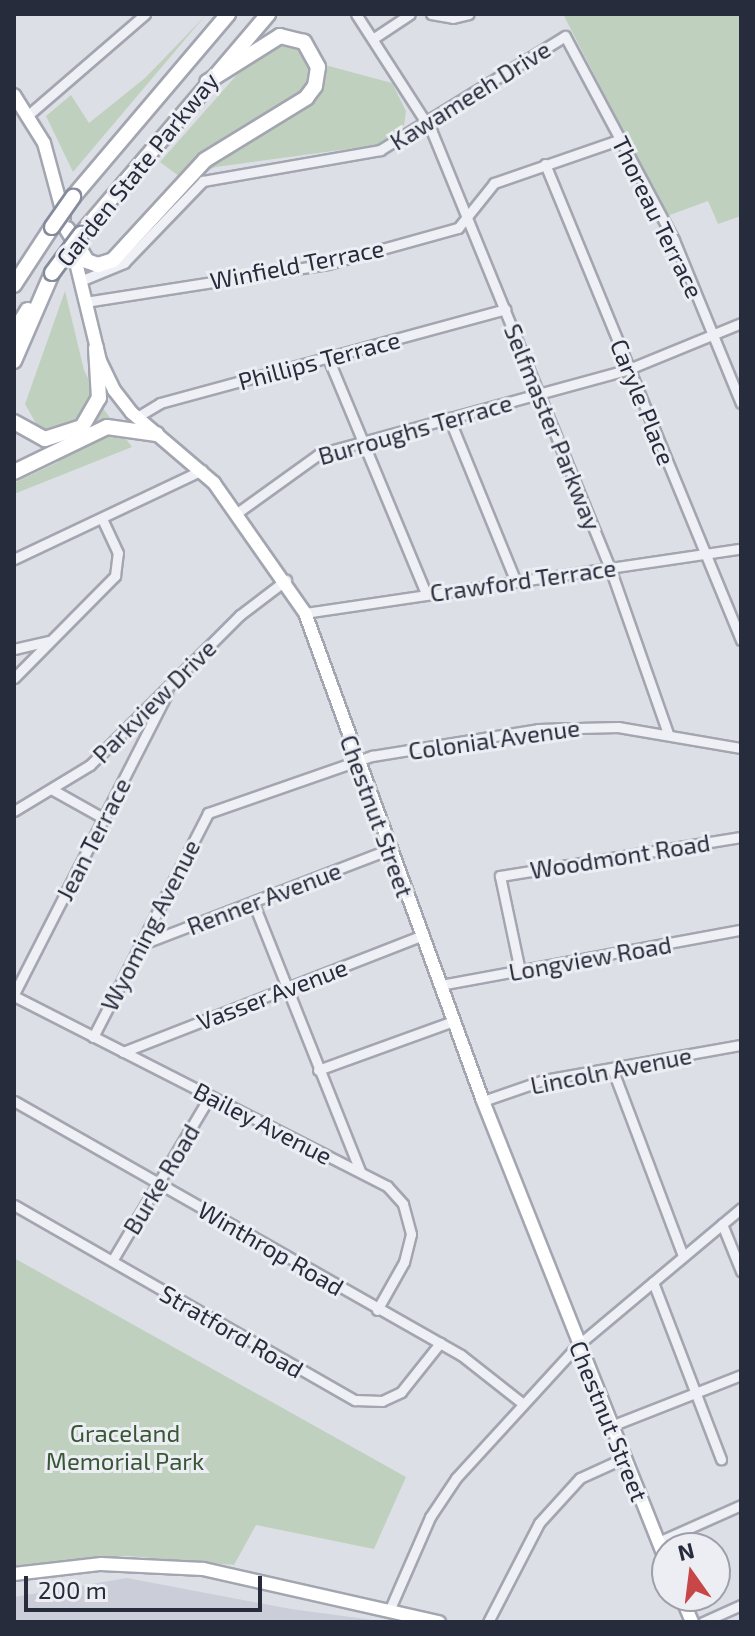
<!DOCTYPE html>
<html>
<head>
<meta charset="utf-8">
<style>
	body { margin:0 }
	#map { position:relative; width:755px; height:1636px; overflow:hidden; background:#dddfe6; font-family:"Exo 2",sans-serif }
	div>[style] { position:absolute }
	[style*='--x'] { left:calc(var(--x)*1px); top:calc(var(--y)*1px); width:calc(var(--w)*1px); rotate:calc(var(--a)*1deg) }
	.built>* { inset:0; background:#cbced8 }
	.green>* { inset:0; background:#c0d0be }
	.roads { filter:drop-shadow(2px 0 #a3a6b0) drop-shadow(-2px 0 #a3a6b0) drop-shadow(0 2px #a3a6b0) drop-shadow(0 -2px #a3a6b0) }
	.minor>* { height:9px; margin:-4.5px; padding:0 4.5px; transform-origin:4.5px; border-radius:4.5px; background:#eff0f5 }
	.major>* { height:12px; margin:-6px; padding:0 6px; transform-origin:6px; border-radius:6px; background:#fff }
	.highway>* { height:14px; margin:-7px; padding:0 7px; transform-origin:7px; border-radius:7px; background:#fff }
	.bridges { filter:drop-shadow(2px 0 #858b9c) drop-shadow(-2px 0 #858b9c) drop-shadow(0 2px #858b9c) drop-shadow(0 -2px #858b9c) }
	.highway-bridge>* { height:14px; margin:-7px; padding:0 7px; transform-origin:7px; border-radius:7px; background:#fff }
	span { translate:-50% -50%; white-space:nowrap; text-align:center; line-height:1.15; -webkit-text-stroke:6px #eceef4; paint-order:stroke }
	.street-label { font-size:24px; color:#272c3c }
	.park-label { font-size:24px; color:#375735 }
	.frame { position:absolute; inset:0; border:16px solid #272c3c; pointer-events:none }
	.north { position:absolute; left:651px; top:1532px; width:80px; height:80px; box-sizing:border-box; background:#eceef4; border:2px solid #9da0aa; border-radius:50%; rotate:346deg; font-size:22px; font-weight:700; line-height:32px; text-align:center; color:#272c3c }
	.north::after { content:''; display:block; margin:auto; width:28px; height:36px; background:#c74647; clip-path:polygon(50% 0,100% 100%,50% 72%,0 100%) }
	.scale { position:absolute; left:24px; top:1576px; width:238px; height:36px; box-sizing:border-box; border:4px solid #272c3c; border-top:0; padding-left:10px; font-size:24px; line-height:28px; white-space:nowrap; color:#272c3c; -webkit-text-stroke:6px #eceef4; paint-order:stroke }
</style>
</head>
<body>
<div id="map">
	<div class="built">
		<i style="clip-path:polygon(127px 1578px,291px 1609px,388px 1622px,14px 1622px,14px 1597px)"></i>
	</div>
	<div class="green">
		<i style="clip-path:polygon(207px 14px,193px 30px,73px 172px,46px 116px,71px 95px,89px 123px,145px 78px)"></i>
		<i style="clip-path:polygon(563px 14px,741px 14px,741px 216px,718px 224px,708px 201px,667px 216px)"></i>
		<i style="clip-path:polygon(286px 44px,325px 65px,392px 83px,406px 111px,404px 126px,378px 145px,216px 167px,184px 180px,160px 162px,256px 53px)"></i>
		<i style="clip-path:polygon(65px 291px,84px 370px,102px 407px,132px 447px,14px 494px,14px 483px,58px 462px,25px 404px)"></i>
		<i style="clip-path:polygon(14px 1258px,406px 1477px,374px 1549px,256px 1525px,234px 1565px,128px 1556px,14px 1566px)"></i>
	</div>
	<div class="roads">
		<div class="minor">
			<i style="--x:356;--y:14;--w:140;--a:57.2"></i>
			<i style="--x:432;--y:132;--w:471;--a:67.8"></i>
			<i style="--x:610;--y:568;--w:176;--a:70.7"></i>
			<i style="--x:431;--y:14;--w:22;--a:10"></i>
			<i style="--x:453;--y:18;--w:16;--a:-14"></i>
			<i style="--x:374;--y:38;--w:43;--a:-33.7"></i>
			<i style="--x:27;--y:116;--w:156;--a:-40.8"></i>
			<i style="--x:545;--y:164;--w:515;--a:67.62"></i>
			<i style="--x:80;--y:281;--w:48;--a:-22.2"></i>
			<i style="--x:124;--y:263;--w:114;--a:-46.1"></i>
			<i style="--x:203;--y:181;--w:180;--a:-9.9"></i>
			<i style="--x:380;--y:150;--w:217;--a:-31.6"></i>
			<i style="--x:565;--y:36;--w:231;--a:61.9"></i>
			<i style="--x:674;--y:240;--w:176;--a:67.7"></i>
			<i style="--x:85;--y:302;--w:246;--a:-8.9"></i>
			<i style="--x:328;--y:264;--w:135;--a:-15.5"></i>
			<i style="--x:458;--y:228;--w:58;--a:-51.3"></i>
			<i style="--x:494;--y:183;--w:134;--a:-19.1"></i>
			<i style="--x:328;--y:358;--w:256;--a:67.4"></i>
			<i style="--x:137;--y:417;--w:27;--a:-31"></i>
			<i style="--x:160;--y:403;--w:358;--a:-15.2"></i>
			<i style="--x:449;--y:418;--w:177;--a:67.8"></i>
			<i style="--x:237;--y:513;--w:101;--a:-35.7"></i>
			<i style="--x:319;--y:454;--w:321;--a:-15.3"></i>
			<i style="--x:629;--y:369;--w:121;--a:-22.3"></i>
			<i style="--x:14;--y:559;--w:208;--a:-25.3"></i>
			<i style="--x:305;--y:613;--w:441;--a:-8.4"></i>
			<i style="--x:14;--y:649;--w:36;--a:-13"></i>
			<i style="--x:14;--y:678;--w:144;--a:-45.3"></i>
			<i style="--x:115;--y:576;--w:23;--a:-83"></i>
			<i style="--x:118;--y:553;--w:38;--a:-115"></i>
			<i style="--x:53;--y:790;--w:57;--a:29.2"></i>
			<i style="--x:14;--y:811;--w:89;--a:-31.2"></i>
			<i style="--x:90;--y:765;--w:212;--a:-45"></i>
			<i style="--x:240;--y:615;--w:58;--a:-37.3"></i>
			<i style="--x:253;--y:902;--w:289;--a:68.3"></i>
			<i style="--x:140;--y:945;--w:266;--a:-21"></i>
			<i style="--x:520;--y:971;--w:97;--a:-101.9"></i>
			<i style="--x:500;--y:876;--w:244;--a:-9.2"></i>
			<i style="--x:440;--y:985;--w:306;--a:-10.4"></i>
			<i style="--x:14;--y:994;--w:337;--a:-63"></i>
			<i style="--x:14;--y:996;--w:419;--a:27"></i>
			<i style="--x:387;--y:1186;--w:24;--a:48"></i>
			<i style="--x:403;--y:1204;--w:31;--a:75"></i>
			<i style="--x:411;--y:1234;--w:29;--a:104"></i>
			<i style="--x:404;--y:1262;--w:55;--a:119.4"></i>
			<i style="--x:93;--y:1037;--w:252;--a:-62.8"></i>
			<i style="--x:208;--y:813;--w:174;--a:-19.2"></i>
			<i style="--x:372;--y:756;--w:168;--a:-9.2"></i>
			<i style="--x:538;--y:729;--w:80;--a:-1.4"></i>
			<i style="--x:618;--y:727;--w:125;--a:9.7"></i>
			<i style="--x:123;--y:1052;--w:320;--a:-21.3"></i>
			<i style="--x:612;--y:1068;--w:201;--a:69.3"></i>
			<i style="--x:318;--y:1070;--w:144;--a:-19.9"></i>
			<i style="--x:14;--y:1101;--w:514;--a:29.61"></i>
			<i style="--x:461;--y:1355;--w:78;--a:38.2"></i>
			<i style="--x:483;--y:1101;--w:65;--a:-19"></i>
			<i style="--x:544;--y:1080;--w:200;--a:-10.1"></i>
			<i style="--x:14;--y:1205;--w:393;--a:29.8"></i>
			<i style="--x:355;--y:1400;--w:27;--a:2"></i>
			<i style="--x:382;--y:1401;--w:21;--a:-25"></i>
			<i style="--x:401;--y:1392;--w:63;--a:-51.5"></i>
			<i style="--x:722;--y:1224;--w:51;--a:68"></i>
			<i style="--x:112;--y:1261;--w:192;--a:-59.3"></i>
			<i style="--x:653;--y:1282;--w:190;--a:69"></i>
			<i style="--x:611;--y:1426;--w:140;--a:-21.4"></i>
			<i style="--x:658;--y:1542;--w:91;--a:-24"></i>
			<i style="--x:389;--y:1611;--w:103;--a:-66.4"></i>
			<i style="--x:430;--y:1517;--w:47;--a:-56.3"></i>
			<i style="--x:456;--y:1478;--w:180;--a:-47.5"></i>
			<i style="--x:578;--y:1345;--w:213;--a:-40"></i>
			<i style="--x:488;--y:1622;--w:111;--a:-62.7"></i>
			<i style="--x:539;--y:1523;--w:61;--a:-47.7"></i>
			<i style="--x:580;--y:1478;--w:48;--a:-24.4"></i>
			<i style="--x:703;--y:1622;--w:42;--a:-24.1"></i>
		</div>
		<div class="major">
			<i style="--x:14;--y:95;--w:57;--a:58"></i>
			<i style="--x:44;--y:143;--w:77;--a:74.9"></i>
			<i style="--x:71;--y:242;--w:122;--a:76.3"></i>
			<i style="--x:100;--y:361;--w:32;--a:64"></i>
			<i style="--x:114;--y:390;--w:29;--a:52"></i>
			<i style="--x:132;--y:413;--w:108;--a:40.5"></i>
			<i style="--x:214;--y:483;--w:159;--a:55"></i>
			<i style="--x:305;--y:613;--w:519;--a:69.96"></i>
			<i style="--x:483;--y:1101;--w:497;--a:68.3"></i>
			<i style="--x:14;--y:1574;--w:88;--a:-6.6"></i>
			<i style="--x:101;--y:1564;--w:102;--a:2.8"></i>
			<i style="--x:203;--y:1569;--w:242;--a:12.7"></i>
			<i style="--x:681;--y:1596;--w:28;--a:67"></i>
		</div>
		<div class="highway">
			<i style="--x:73;--y:197;--w:240;--a:-49.7"></i>
			<i style="--x:67;--y:229;--w:38;--a:58"></i>
			<i style="--x:87;--y:261;--w:12;--a:20"></i>
			<i style="--x:98;--y:265;--w:16;--a:-18"></i>
			<i style="--x:113;--y:260;--w:136;--a:-47.4"></i>
			<i style="--x:205;--y:160;--w:119;--a:-31.5"></i>
			<i style="--x:306;--y:98;--w:15;--a:-53"></i>
			<i style="--x:315;--y:86;--w:19;--a:-81"></i>
			<i style="--x:318;--y:67;--w:29;--a:-119"></i>
			<i style="--x:304;--y:42;--w:25;--a:-166"></i>
			<i style="--x:280;--y:36;--w:86;--a:147.8"></i>
			<i style="--x:81;--y:234;--w:289;--a:-49.6"></i>
			<i style="--x:14;--y:285;--w:69;--a:-56.8"></i>
			<i style="--x:14;--y:332;--w:26;--a:-58"></i>
			<i style="--x:14;--y:361;--w:96;--a:-66.6"></i>
			<i style="--x:14;--y:422;--w:35;--a:29"></i>
			<i style="--x:45;--y:439;--w:39;--a:-18"></i>
			<i style="--x:82;--y:427;--w:34;--a:-60"></i>
			<i style="--x:99;--y:398;--w:50;--a:-93.4"></i>
			<i style="--x:14;--y:472;--w:103;--a:-25.8"></i>
			<i style="--x:107;--y:427;--w:50;--a:8"></i>
		</div>
	</div>
	<div class="bridges">
		<div class="highway-bridge">
			<i style="--x:52;--y:227;--w:37;--a:-55"></i>
			<i style="--x:52;--y:273;--w:49;--a:-53.4"></i>
		</div>
	</div>
	<div class="street-label">
		<span style="left:470px;top:95px;rotate:-32deg">Kawameeh Drive</span>
		<span style="left:137px;top:169px;rotate:-51deg">Garden State Parkway</span>
		<span style="left:658px;top:217px;rotate:64deg">Thoreau Terrace</span>
		<span style="left:297px;top:264px;rotate:-11deg">Winfield Terrace</span>
		<span style="left:319px;top:360px;rotate:-15deg">Phillips Terrace</span>
		<span style="left:643px;top:402px;rotate:68deg">Caryle Place</span>
		<span style="left:553px;top:427px;rotate:68deg">Selfmaster Parkway</span>
		<span style="left:415px;top:429px;rotate:-16deg">Burroughs Terrace</span>
		<span style="left:523px;top:580px;rotate:-8deg">Crawford Terrace</span>
		<span style="left:154px;top:701px;rotate:-45deg">Parkview Drive</span>
		<span style="left:494px;top:739px;rotate:-8deg">Colonial Avenue</span>
		<span style="left:377px;top:816px;rotate:70deg">Chestnut Street</span>
		<span style="left:93px;top:839px;rotate:-63deg">Jean Terrace</span>
		<span style="left:620px;top:856px;rotate:-9deg">Woodmont Road</span>
		<span style="left:264px;top:898px;rotate:-21deg">Renner Avenue</span>
		<span style="left:150px;top:925px;rotate:-63deg">Wyoming Avenue</span>
		<span style="left:590px;top:958px;rotate:-10deg">Longview Road</span>
		<span style="left:272px;top:994px;rotate:-21deg">Vasser Avenue</span>
		<span style="left:611px;top:1070px;rotate:-11deg">Lincoln Avenue</span>
		<span style="left:263px;top:1123px;rotate:27deg">Bailey Avenue</span>
		<span style="left:161px;top:1179px;rotate:-59deg">Burke Road</span>
		<span style="left:271px;top:1248px;rotate:30deg">Winthrop Road</span>
		<span style="left:232px;top:1331px;rotate:30deg">Stratford Road</span>
		<span style="left:609px;top:1421px;rotate:68deg">Chestnut Street</span>
	</div>
	<div class="park-label">
		<span style="left:125px;top:1447px">Graceland<br>Memorial Park</span>
	</div>
	<div class="frame"></div>
	<div class="north">N</div>
	<div class="scale">200 m</div>
</div>
</body>
</html>
